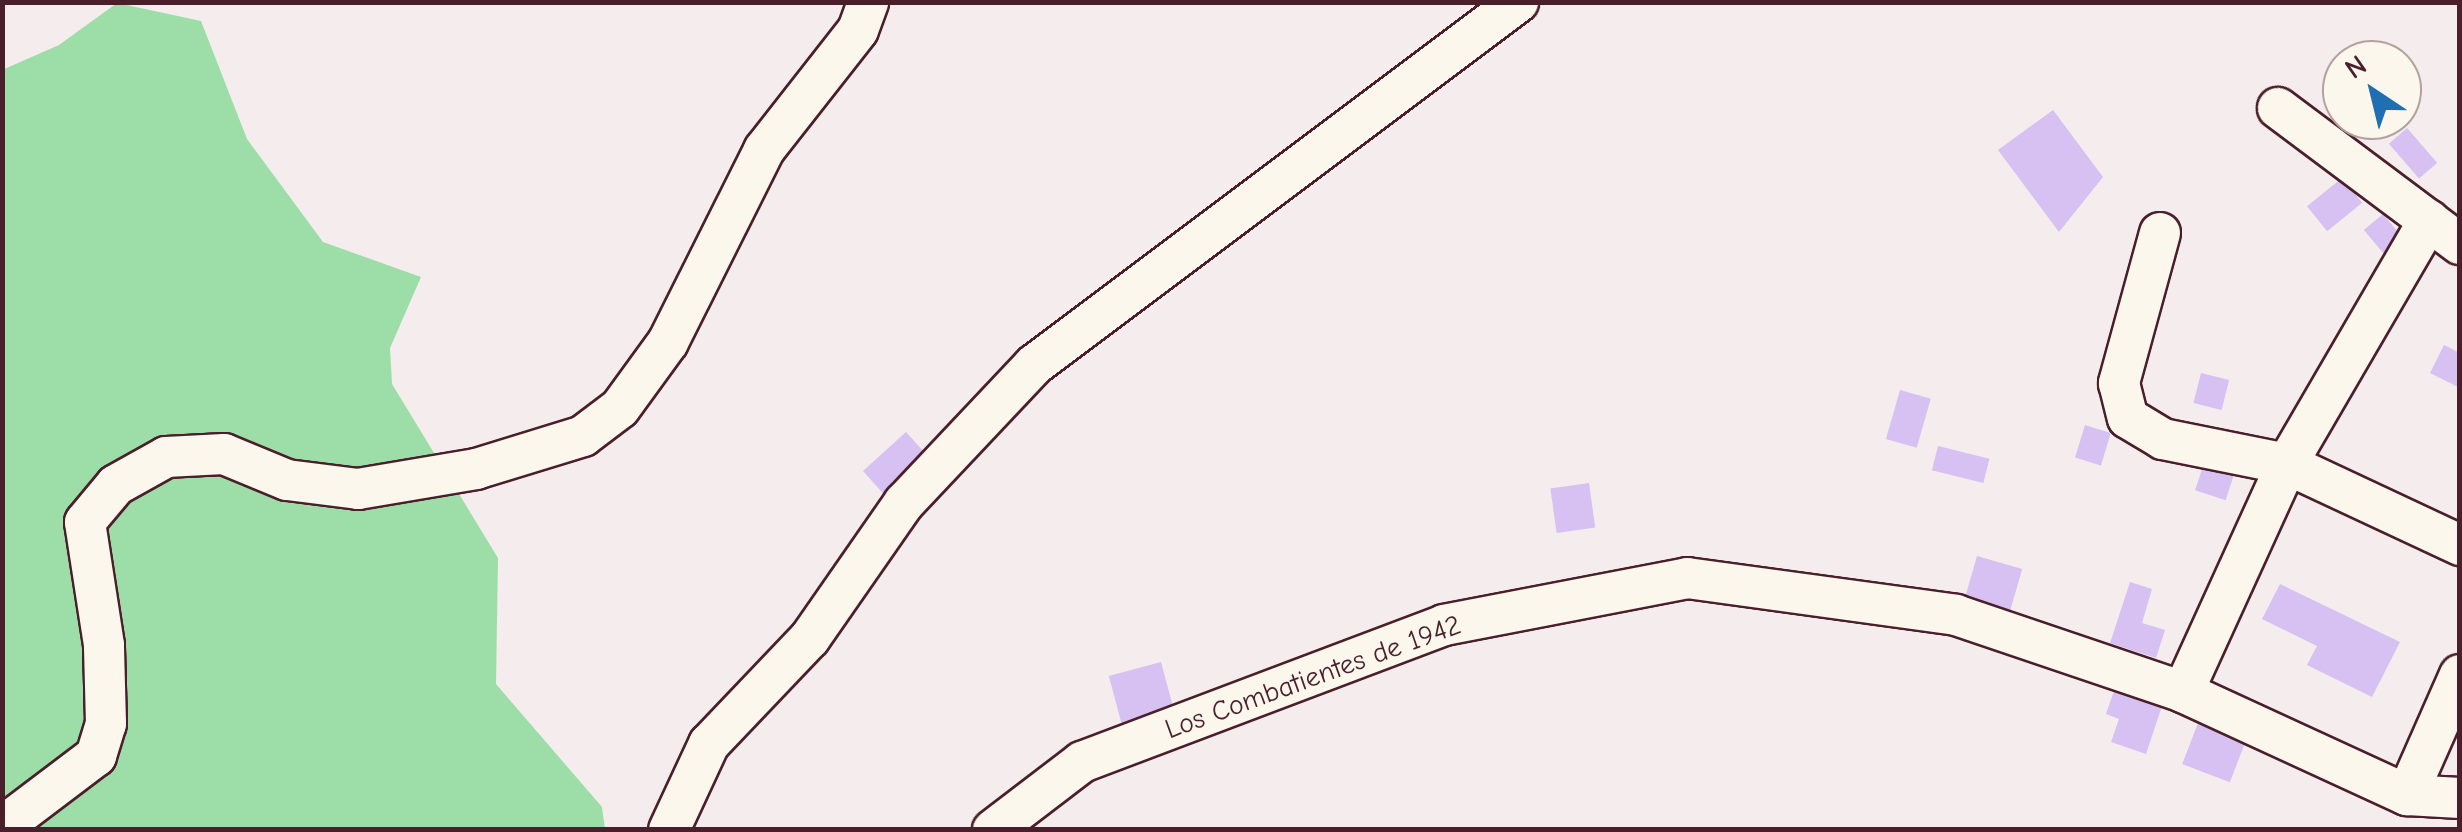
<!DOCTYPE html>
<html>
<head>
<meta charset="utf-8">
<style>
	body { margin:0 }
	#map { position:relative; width:2462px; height:832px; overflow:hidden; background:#f4eced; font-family:"Comic Neue",sans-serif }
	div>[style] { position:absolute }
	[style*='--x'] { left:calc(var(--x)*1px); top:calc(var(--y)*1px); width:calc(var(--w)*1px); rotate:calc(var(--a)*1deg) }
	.green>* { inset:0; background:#9ddea8 }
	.building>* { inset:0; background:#d6c1f2; transform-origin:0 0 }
	.roads { filter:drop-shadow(2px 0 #4a1f2b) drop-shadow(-2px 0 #4a1f2b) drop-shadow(0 2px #4a1f2b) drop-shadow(0 -2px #4a1f2b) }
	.minor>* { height:40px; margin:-20px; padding:0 20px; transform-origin:20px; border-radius:20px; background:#fbf7ec }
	span { translate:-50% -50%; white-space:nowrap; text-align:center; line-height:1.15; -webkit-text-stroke:8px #fbf7ec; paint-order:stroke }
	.street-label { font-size:28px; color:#4a1f2b }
	.frame { position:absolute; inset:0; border:5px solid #4a1f2b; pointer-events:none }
	.north { position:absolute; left:2322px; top:40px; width:100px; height:100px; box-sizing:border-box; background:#fbf7ec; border:2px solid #b4a19f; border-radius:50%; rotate:325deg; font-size:28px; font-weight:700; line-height:40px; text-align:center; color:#4a1f2b }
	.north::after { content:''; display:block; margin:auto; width:35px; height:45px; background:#1f6fb2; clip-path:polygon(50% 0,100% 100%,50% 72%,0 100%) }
</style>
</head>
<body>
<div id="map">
	<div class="green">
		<i style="clip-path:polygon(117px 3px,201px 21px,247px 139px,323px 242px,421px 277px,390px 348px,392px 384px,498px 558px,496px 684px,602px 807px,605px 829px,3px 829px,2px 70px,59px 45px)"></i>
	</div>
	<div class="building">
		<i style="clip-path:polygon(2053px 110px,2103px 177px,2059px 232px,1998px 150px)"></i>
		<i style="left:2407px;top:128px;width:46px;height:24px;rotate:49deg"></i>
		<i style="left:2342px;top:178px;width:32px;height:45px;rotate:51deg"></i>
		<i style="left:2383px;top:214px;width:33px;height:25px;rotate:50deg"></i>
		<i style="clip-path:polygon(2444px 345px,2460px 353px,2460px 388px,2430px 373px)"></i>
		<i style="left:2201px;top:373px;width:29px;height:31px;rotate:14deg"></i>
		<i style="left:1900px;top:390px;width:32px;height:51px;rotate:16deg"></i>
		<i style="left:2085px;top:425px;width:27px;height:34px;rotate:17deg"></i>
		<i style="clip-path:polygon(906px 432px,925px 453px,888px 499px,863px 471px)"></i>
		<i style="left:1938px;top:446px;width:53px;height:25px;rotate:14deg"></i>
		<i style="left:2206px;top:457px;width:32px;height:35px;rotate:18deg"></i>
		<i style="left:1589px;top:483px;width:45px;height:39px;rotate:82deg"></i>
		<i style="left:1977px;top:556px;width:47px;height:43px;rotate:16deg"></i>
		<i style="clip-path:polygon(2130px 582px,2152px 589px,2142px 623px,2165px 630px,2156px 658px,2110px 643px)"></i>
		<i style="clip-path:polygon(2280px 584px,2400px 642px,2372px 697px,2307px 665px,2317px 646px,2262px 619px)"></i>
		<i style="left:1161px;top:662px;width:57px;height:54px;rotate:75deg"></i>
		<i style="clip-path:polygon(2118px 679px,2166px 694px,2146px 754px,2111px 742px,2119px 719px,2106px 714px)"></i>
		<i style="left:2198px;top:723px;width:51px;height:44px;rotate:21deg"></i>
	</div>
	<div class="roads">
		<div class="minor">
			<i style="--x:2278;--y:108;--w:227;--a:36.8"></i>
			<i style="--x:2160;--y:233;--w:156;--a:105.3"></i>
			<i style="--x:2119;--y:383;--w:36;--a:76"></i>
			<i style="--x:2128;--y:418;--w:41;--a:31"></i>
			<i style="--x:2163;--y:439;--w:126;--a:11.4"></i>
			<i style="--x:2287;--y:464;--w:191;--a:25.1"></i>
			<i style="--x:2183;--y:692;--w:251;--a:-65.5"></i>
			<i style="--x:2287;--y:464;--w:282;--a:-59.8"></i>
			<i style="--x:2407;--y:795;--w:131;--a:-66.2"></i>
			<i style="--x:2;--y:827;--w:118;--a:-37.1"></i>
			<i style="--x:96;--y:756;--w:34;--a:-73"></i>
			<i style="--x:106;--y:724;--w:79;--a:-91.5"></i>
			<i style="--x:104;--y:645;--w:124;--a:-98.8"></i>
			<i style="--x:85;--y:522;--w:48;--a:-50"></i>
			<i style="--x:116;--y:485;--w:57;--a:-29.2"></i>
			<i style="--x:166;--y:457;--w:58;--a:-3"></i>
			<i style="--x:224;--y:454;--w:68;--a:22.4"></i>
			<i style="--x:287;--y:480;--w:72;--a:7.2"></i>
			<i style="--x:358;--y:489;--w:120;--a:-9.6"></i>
			<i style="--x:476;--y:469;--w:112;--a:-17.1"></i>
			<i style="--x:583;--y:436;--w:46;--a:-37.1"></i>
			<i style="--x:620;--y:408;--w:82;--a:-54"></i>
			<i style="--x:668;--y:342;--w:215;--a:-63.4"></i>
			<i style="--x:764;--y:150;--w:152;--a:-51.9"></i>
			<i style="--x:858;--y:30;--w:30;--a:-70"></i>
			<i style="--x:669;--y:830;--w:95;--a:-65.1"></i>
			<i style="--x:709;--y:744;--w:146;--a:-46.4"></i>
			<i style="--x:810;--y:638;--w:165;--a:-55.2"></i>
			<i style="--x:904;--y:503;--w:190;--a:-46.7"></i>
			<i style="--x:1034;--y:365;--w:605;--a:-36.87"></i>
			<i style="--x:993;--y:830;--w:112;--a:-37.4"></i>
			<i style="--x:1082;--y:762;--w:387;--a:-20.7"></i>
			<i style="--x:1444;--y:625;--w:248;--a:-10.9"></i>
			<i style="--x:1687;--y:578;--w:272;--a:7.8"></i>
			<i style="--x:1956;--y:615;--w:240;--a:18.7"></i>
			<i style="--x:2183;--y:692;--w:247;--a:24.7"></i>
			<i style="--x:2407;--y:795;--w:53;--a:3.2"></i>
		</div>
	</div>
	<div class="street-label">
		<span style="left:1313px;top:677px;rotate:-20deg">Los Combatientes de 1942</span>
	</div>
	<div class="frame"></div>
	<div class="north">N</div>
</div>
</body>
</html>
